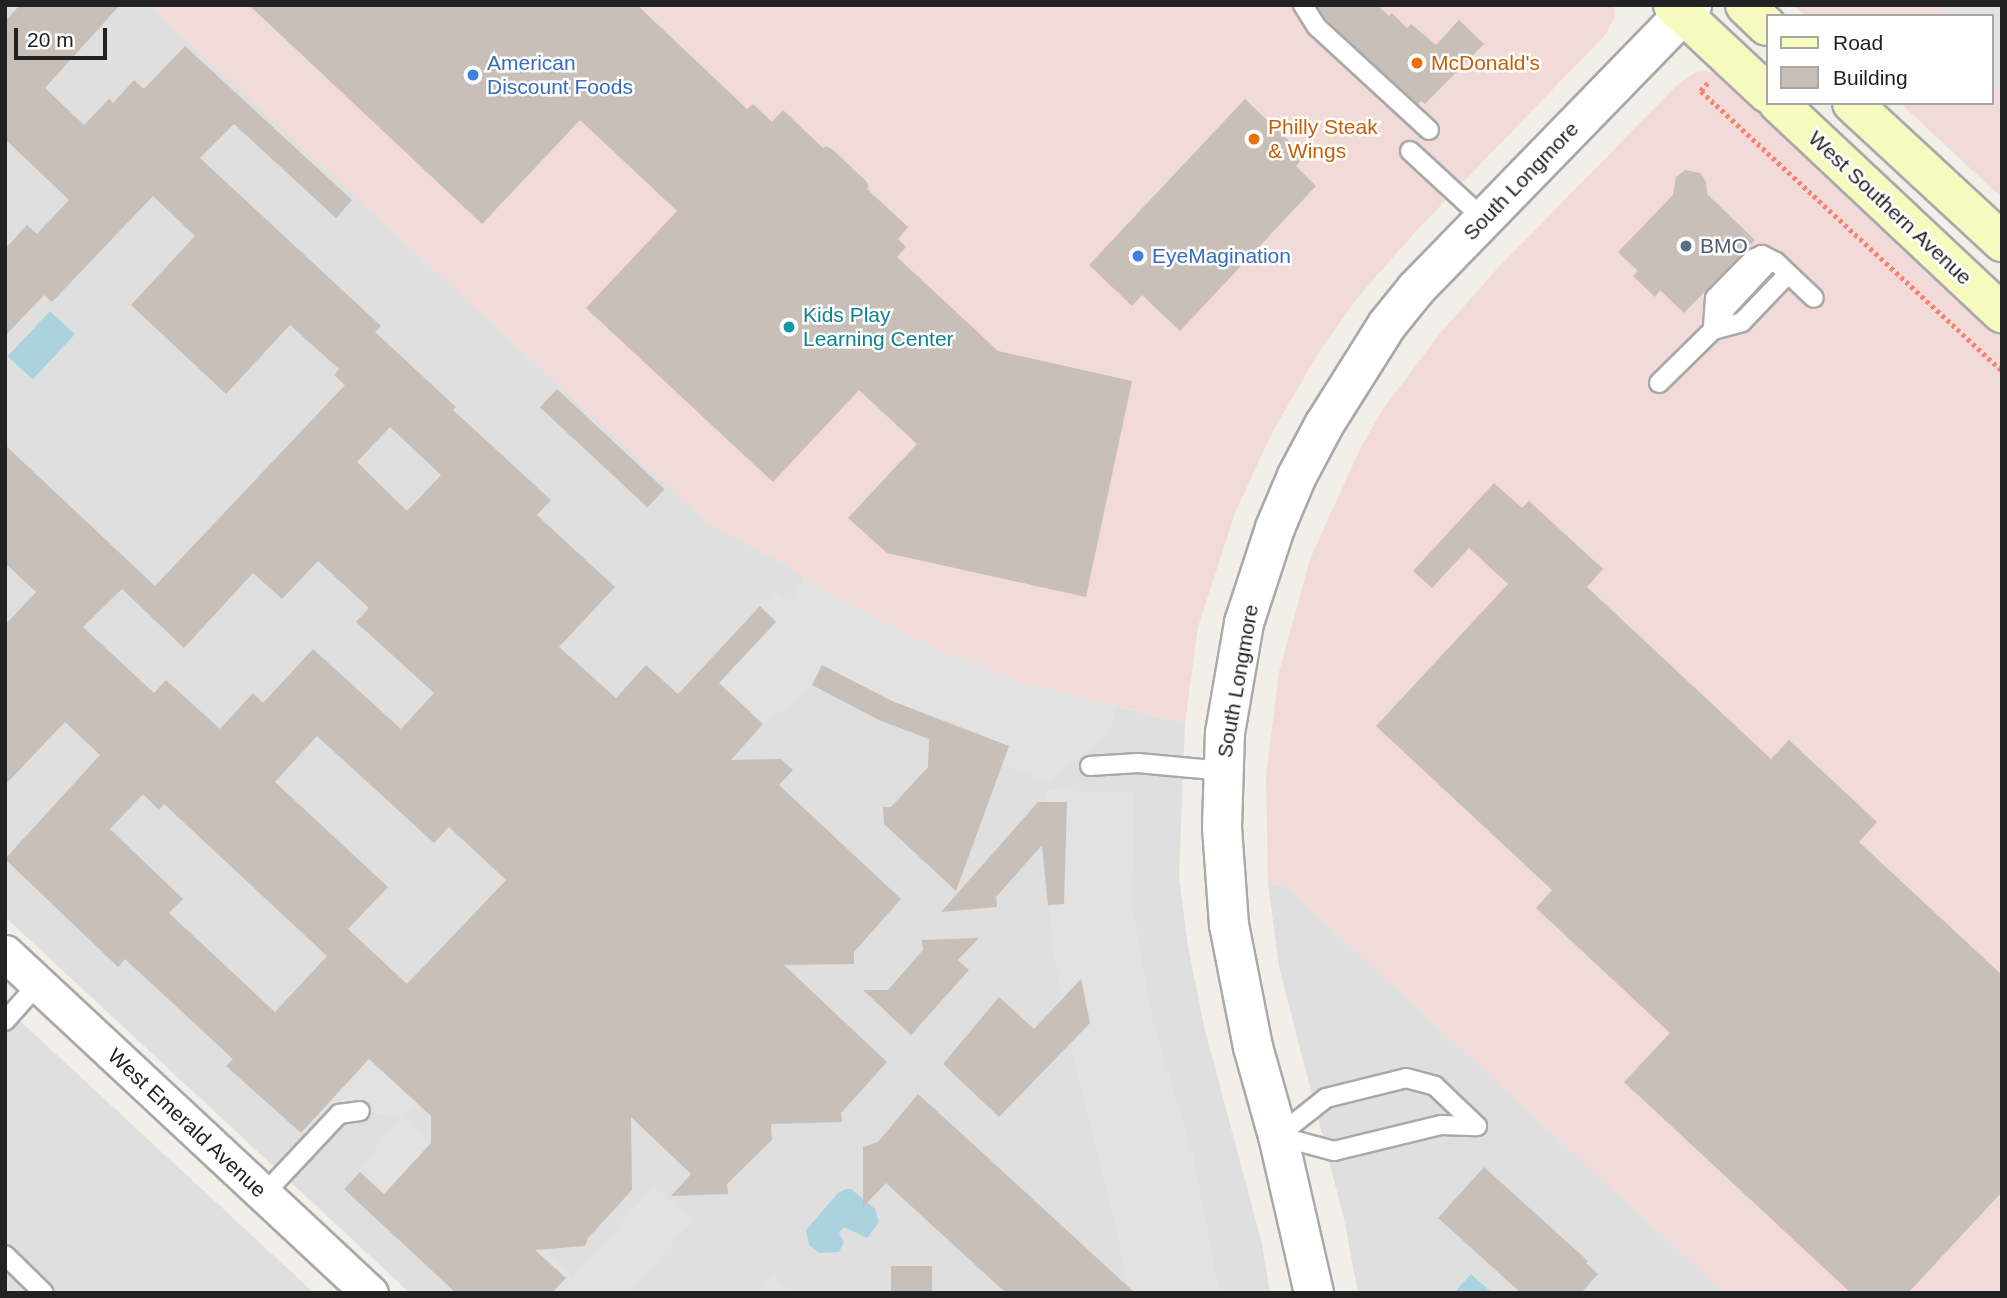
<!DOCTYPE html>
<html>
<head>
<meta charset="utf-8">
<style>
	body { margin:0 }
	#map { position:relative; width:2007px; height:1298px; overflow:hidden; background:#f2efe9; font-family:Arial,sans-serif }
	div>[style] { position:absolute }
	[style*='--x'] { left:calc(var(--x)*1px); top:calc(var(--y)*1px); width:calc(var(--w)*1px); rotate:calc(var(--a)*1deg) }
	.residential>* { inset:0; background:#e0dfdf }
	.commercial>* { inset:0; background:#f2dad9 }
	.parking>* { inset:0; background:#e2e2e2 }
	.water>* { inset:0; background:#aad3df; transform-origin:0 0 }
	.building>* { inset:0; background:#c7bfb8; transform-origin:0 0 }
	.path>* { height:4.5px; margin-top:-2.25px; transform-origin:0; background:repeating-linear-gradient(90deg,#fa8072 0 3.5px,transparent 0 7px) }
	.roads { filter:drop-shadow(2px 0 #a9a9a9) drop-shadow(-2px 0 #a9a9a9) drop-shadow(0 2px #a9a9a9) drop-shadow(0 -2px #a9a9a9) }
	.service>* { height:18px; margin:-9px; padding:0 9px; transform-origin:9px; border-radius:9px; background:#fff }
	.minor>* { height:35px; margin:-17.5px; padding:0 17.5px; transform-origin:17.5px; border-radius:17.5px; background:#fff }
	.tertiary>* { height:38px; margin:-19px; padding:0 19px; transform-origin:19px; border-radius:19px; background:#fff }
	.secondary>* { height:38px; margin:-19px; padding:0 19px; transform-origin:19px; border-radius:19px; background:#f7fabf }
	.dots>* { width:19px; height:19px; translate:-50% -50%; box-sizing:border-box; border:4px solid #fff; border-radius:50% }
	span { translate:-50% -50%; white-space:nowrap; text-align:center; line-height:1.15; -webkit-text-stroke:5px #fff; paint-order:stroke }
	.shop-label { font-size:21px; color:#366cbe }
	.left { translate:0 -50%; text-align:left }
	.food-label { font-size:21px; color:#c56008 }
	.street-label { font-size:21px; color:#222 }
	.service-label { font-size:21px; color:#4e5e75 }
	.culture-label { font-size:21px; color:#0d838f }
	.frame { position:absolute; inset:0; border:7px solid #222; pointer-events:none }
	.legend { position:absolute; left:1766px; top:14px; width:228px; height:91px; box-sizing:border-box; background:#fff; border:2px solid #a7a7a7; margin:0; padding:9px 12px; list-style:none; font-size:21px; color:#222 }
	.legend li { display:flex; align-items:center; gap:14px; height:35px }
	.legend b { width:35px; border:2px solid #a7a7a7 }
	.scale { position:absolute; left:14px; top:28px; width:93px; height:32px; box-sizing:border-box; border:4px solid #222; border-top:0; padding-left:9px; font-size:21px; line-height:24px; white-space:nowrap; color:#222; -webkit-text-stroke:5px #fff; paint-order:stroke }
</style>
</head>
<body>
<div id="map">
	<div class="residential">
		<i style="clip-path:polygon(5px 5px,149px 5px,708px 523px,787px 565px,804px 579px,1115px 706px,1185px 723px,1179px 876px,1188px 947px,1204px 1026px,1262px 1244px,1270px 1293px,410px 1293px,5px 917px)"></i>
		<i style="clip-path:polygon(1268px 884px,1285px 885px,1725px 1293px,1358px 1293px,1344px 1219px,1279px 967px)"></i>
		<i style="clip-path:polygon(5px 1007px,314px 1293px,5px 1293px)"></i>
	</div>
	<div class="commercial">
		<i style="clip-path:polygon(149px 5px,1614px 5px,1615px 16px,1606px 34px,1417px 230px,1359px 296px,1320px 350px,1271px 435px,1235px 513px,1198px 627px,1185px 723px,1020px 682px,925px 644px,855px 609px,804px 579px,787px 565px,708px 523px)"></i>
		<i style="clip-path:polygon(1793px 5px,2002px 5px,2002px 198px,1900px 103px,1991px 103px,1991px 16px,1805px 16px)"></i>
		<i style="clip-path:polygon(1706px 71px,1724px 76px,1742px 89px,2002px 332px,2002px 1293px,1725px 1293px,1285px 885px,1268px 884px,1266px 777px,1279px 672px,1310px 559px,1360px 449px,1383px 409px,1441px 332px,1496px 270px,1676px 86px,1696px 72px)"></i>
	</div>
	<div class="parking">
		<i style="clip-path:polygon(1942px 5px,2002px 5px,2002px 96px,1991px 87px,1991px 16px,1935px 16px,1944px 8px)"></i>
		<i style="clip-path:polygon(804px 579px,925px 644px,1020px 682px,1115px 706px,1110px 733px,1049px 782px,884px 722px,813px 686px,763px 725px,401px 1117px,572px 1277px,654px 1187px,692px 1222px,626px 1293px,456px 1293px,344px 1189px,400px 1117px,360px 1111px,319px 1135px,301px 1133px,284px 1117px,775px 589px,791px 602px)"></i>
		<i style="clip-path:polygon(1045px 790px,1135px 793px,1132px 905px,1153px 1021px,1192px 1151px,1220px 1293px,1128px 1293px,1117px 1230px,1079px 1083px,1052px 947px)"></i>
		<i style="clip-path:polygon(774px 1276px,792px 1293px,759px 1293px)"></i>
	</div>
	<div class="water">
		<i style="left:50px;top:311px;width:34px;height:62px;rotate:43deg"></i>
		<i style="clip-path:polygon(846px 1189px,851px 1189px,875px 1209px,879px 1222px,867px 1238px,844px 1227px,839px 1233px,844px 1242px,839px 1252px,819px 1253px,809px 1245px,806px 1230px,838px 1193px)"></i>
		<i style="clip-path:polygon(1471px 1274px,1492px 1293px,1454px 1293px)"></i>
	</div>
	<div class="building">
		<i style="clip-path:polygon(evenodd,20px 5px,120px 5px,45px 88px,84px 125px,109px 99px,113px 103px,134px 80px,144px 89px,185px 46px,352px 200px,336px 218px,234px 124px,200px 158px,381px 326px,375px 332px,456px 407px,453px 410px,551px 500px,537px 515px,615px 587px,559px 647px,616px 698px,646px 665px,678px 694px,760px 606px,776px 622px,719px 683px,763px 724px,731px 760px,781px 759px,793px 770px,779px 785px,901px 899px,854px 952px,854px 964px,784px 965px,887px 1062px,841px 1113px,842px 1122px,771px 1124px,772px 1140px,727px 1184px,728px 1194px,671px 1196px,691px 1174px,631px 1117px,632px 1190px,588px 1238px,585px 1246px,535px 1250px,566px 1278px,552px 1293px,456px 1293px,344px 1189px,360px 1172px,384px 1194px,431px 1143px,431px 1116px,369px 1059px,301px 1133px,226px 1066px,233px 1059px,125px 959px,118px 967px,5px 859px,100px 755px,65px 722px,5px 785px,5px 625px,36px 592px,5px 563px,5px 445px,155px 586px,345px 385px,334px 375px,339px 369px,290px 325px,226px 394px,131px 305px,195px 236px,153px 196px,52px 302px,44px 295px,5px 336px,5px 249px,27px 225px,37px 234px,69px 200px,5px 139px,5px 21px,20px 5px,390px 427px,441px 475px,407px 511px,357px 462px,390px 427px,20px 5px,318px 561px,369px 608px,356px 622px,434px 693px,401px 729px,313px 649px,263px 703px,253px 693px,220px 729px,166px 680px,154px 693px,83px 627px,122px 589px,184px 648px,253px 573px,282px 599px,318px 561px,20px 5px,317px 736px,434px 843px,449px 827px,506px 880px,407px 984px,348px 929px,388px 887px,275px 782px,317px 736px,20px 5px,143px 794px,159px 810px,164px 804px,327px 956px,275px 1012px,169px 913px,183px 899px,110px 829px,143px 794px)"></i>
		<i style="clip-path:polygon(249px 5px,637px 5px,747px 109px,753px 104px,772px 122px,783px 110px,823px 148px,826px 146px,832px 149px,866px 181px,869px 187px,867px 189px,908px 227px,898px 239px,906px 247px,897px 257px,998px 351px,1132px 381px,1086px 597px,887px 553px,848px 518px,917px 444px,859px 390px,773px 482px,586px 308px,677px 211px,580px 120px,482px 224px)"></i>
		<i style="clip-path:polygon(1317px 5px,1377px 5px,1389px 16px,1392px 13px,1407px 28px,1411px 24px,1436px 45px,1459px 20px,1484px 44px,1425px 104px,1421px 101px,1418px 104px,1326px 20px)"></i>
		<i style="clip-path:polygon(1245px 99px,1305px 156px,1296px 166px,1316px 186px,1180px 331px,1142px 295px,1132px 306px,1089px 265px)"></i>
		<i style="clip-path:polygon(1685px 170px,1700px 173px,1706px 182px,1707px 194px,1755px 240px,1684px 313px,1660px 290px,1655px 297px,1633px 276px,1638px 271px,1618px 252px,1673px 195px,1676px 177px)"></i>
		<i style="left:557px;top:389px;width:147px;height:25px;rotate:43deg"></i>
		<i style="clip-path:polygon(1494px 483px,1522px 508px,1529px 501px,1603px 569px,1587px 587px,1771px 759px,1789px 740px,1877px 822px,1859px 842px,2002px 975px,2002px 1192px,1908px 1293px,1851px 1293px,1624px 1082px,1670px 1033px,1536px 908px,1552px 890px,1376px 726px,1508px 584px,1469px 548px,1432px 588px,1413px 571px)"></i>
		<i style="clip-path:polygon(822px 665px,892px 701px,1009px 746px,956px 891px,884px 824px,883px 807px,891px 807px,928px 767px,929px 739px,881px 721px,812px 685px)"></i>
		<i style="clip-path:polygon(1038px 802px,1067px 802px,1064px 904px,1048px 905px,1042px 845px,996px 897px,997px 907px,941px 912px)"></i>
		<i style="clip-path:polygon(979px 938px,958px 960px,969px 970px,911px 1035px,863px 990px,888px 990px,923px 950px,922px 940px)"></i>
		<i style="clip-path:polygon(1081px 979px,1090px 1023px,999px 1117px,943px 1064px,999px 997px,1034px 1029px)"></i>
		<i style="clip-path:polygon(918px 1094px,973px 1144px,1135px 1293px,1006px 1293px,886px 1183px,863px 1207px,863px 1147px,878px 1142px)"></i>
		<i style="clip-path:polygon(1484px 1167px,1588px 1261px,1586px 1263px,1598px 1274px,1581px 1293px,1521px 1293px,1438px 1218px)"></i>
		<i style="left:891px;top:1266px;width:41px;height:27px"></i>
	</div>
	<div class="path">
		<i style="--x:1708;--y:83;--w:11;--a:131"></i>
		<i style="--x:1701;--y:91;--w:411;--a:42.9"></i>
	</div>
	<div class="roads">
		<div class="service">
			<i style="--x:1303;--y:5;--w:26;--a:58"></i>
			<i style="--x:1317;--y:27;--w:152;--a:42.6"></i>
			<i style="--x:1410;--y:151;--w:100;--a:42.6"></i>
			<i style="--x:1776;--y:262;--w:16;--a:-153"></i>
			<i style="--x:1762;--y:255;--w:10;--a:156"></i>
			<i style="--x:1753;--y:259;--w:54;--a:134.3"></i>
			<i style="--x:1715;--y:298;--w:32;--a:94"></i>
			<i style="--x:1713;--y:330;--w:30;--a:-15"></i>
			<i style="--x:1742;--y:322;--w:66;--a:-46.2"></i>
			<i style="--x:1659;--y:383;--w:76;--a:-44.5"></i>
			<i style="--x:1713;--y:330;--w:27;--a:-59"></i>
			<i style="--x:1727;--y:307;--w:59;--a:-47.1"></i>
			<i style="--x:1767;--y:264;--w:9;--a:-13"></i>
			<i style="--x:1776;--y:262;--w:52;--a:43.5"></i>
			<i style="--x:1090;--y:766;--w:48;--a:-3.6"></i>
			<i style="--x:1138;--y:763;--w:86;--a:5.3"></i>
			<i style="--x:5;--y:1021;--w:50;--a:-48.3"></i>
			<i style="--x:1278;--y:1136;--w:61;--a:-38.4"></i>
			<i style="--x:1326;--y:1098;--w:82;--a:-14"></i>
			<i style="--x:1406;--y:1078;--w:30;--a:15"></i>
			<i style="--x:1435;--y:1086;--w:58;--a:43.6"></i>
			<i style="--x:1278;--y:1136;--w:58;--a:15"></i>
			<i style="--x:1334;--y:1151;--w:110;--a:-13.7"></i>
			<i style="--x:1441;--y:1125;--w:36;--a:2"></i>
			<i style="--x:264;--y:1194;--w:110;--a:-46.8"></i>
			<i style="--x:339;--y:1114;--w:21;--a:-8"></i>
			<i style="--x:5;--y:1255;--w:54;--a:44.3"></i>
		</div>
		<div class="minor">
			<i style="--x:5;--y:953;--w:499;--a:43"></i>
		</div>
		<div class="tertiary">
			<i style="--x:1314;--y:1293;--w:161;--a:-102.9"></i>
			<i style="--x:1278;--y:1136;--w:92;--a:-105.7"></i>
			<i style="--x:1253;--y:1047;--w:124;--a:-101.1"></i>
			<i style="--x:1229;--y:925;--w:98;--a:-94.1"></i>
			<i style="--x:1222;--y:827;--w:94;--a:-88.2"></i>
			<i style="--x:1225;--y:733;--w:112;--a:-80.2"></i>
			<i style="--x:1244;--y:623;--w:100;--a:-71.9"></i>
			<i style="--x:1275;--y:528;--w:56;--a:-67.1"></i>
			<i style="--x:1297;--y:476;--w:58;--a:-62.1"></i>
			<i style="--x:1324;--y:425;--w:118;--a:-57.8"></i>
			<i style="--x:1387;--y:325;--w:46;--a:-51.1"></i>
			<i style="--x:1416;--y:289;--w:396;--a:-45.8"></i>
		</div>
		<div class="secondary">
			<i style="--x:1673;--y:5;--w:129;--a:43.1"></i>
			<i style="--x:1745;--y:5;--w:30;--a:44"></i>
			<i style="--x:1778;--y:103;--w:307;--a:43.2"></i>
			<i style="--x:1852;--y:103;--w:205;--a:42.8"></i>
		</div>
	</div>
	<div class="dots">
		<i style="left:1417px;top:63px;background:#e8710a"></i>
		<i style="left:473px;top:75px;background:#3f7fe0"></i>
		<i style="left:1254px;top:139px;background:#e8710a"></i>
		<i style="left:1686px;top:246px;background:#5c6f8a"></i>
		<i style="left:1138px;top:256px;background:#3f7fe0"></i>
		<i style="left:789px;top:327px;background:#0f9aa8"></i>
	</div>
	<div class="shop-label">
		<span class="left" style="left:487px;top:75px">American<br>Discount Foods</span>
		<span class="left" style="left:1152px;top:256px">EyeMagination</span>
	</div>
	<div class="food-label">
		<span class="left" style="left:1431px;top:63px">McDonald's</span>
		<span class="left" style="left:1268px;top:139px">Philly Steak<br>&amp; Wings</span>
	</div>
	<div class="street-label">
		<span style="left:1521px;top:181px;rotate:-46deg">South Longmore</span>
		<span style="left:1890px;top:208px;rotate:43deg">West Southern Avenue</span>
		<span style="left:1238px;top:681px;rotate:-80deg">South Longmore</span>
		<span style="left:187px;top:1123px;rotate:43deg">West Emerald Avenue</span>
	</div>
	<div class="service-label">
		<span class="left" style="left:1700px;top:246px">BMO</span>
	</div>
	<div class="culture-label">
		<span class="left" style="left:803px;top:327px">Kids Play<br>Learning Center</span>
	</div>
	<div class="frame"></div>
	<ul class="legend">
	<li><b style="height:9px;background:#f7fabf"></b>Road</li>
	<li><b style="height:19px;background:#c7bfb8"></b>Building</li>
	</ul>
	<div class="scale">20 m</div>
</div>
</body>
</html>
